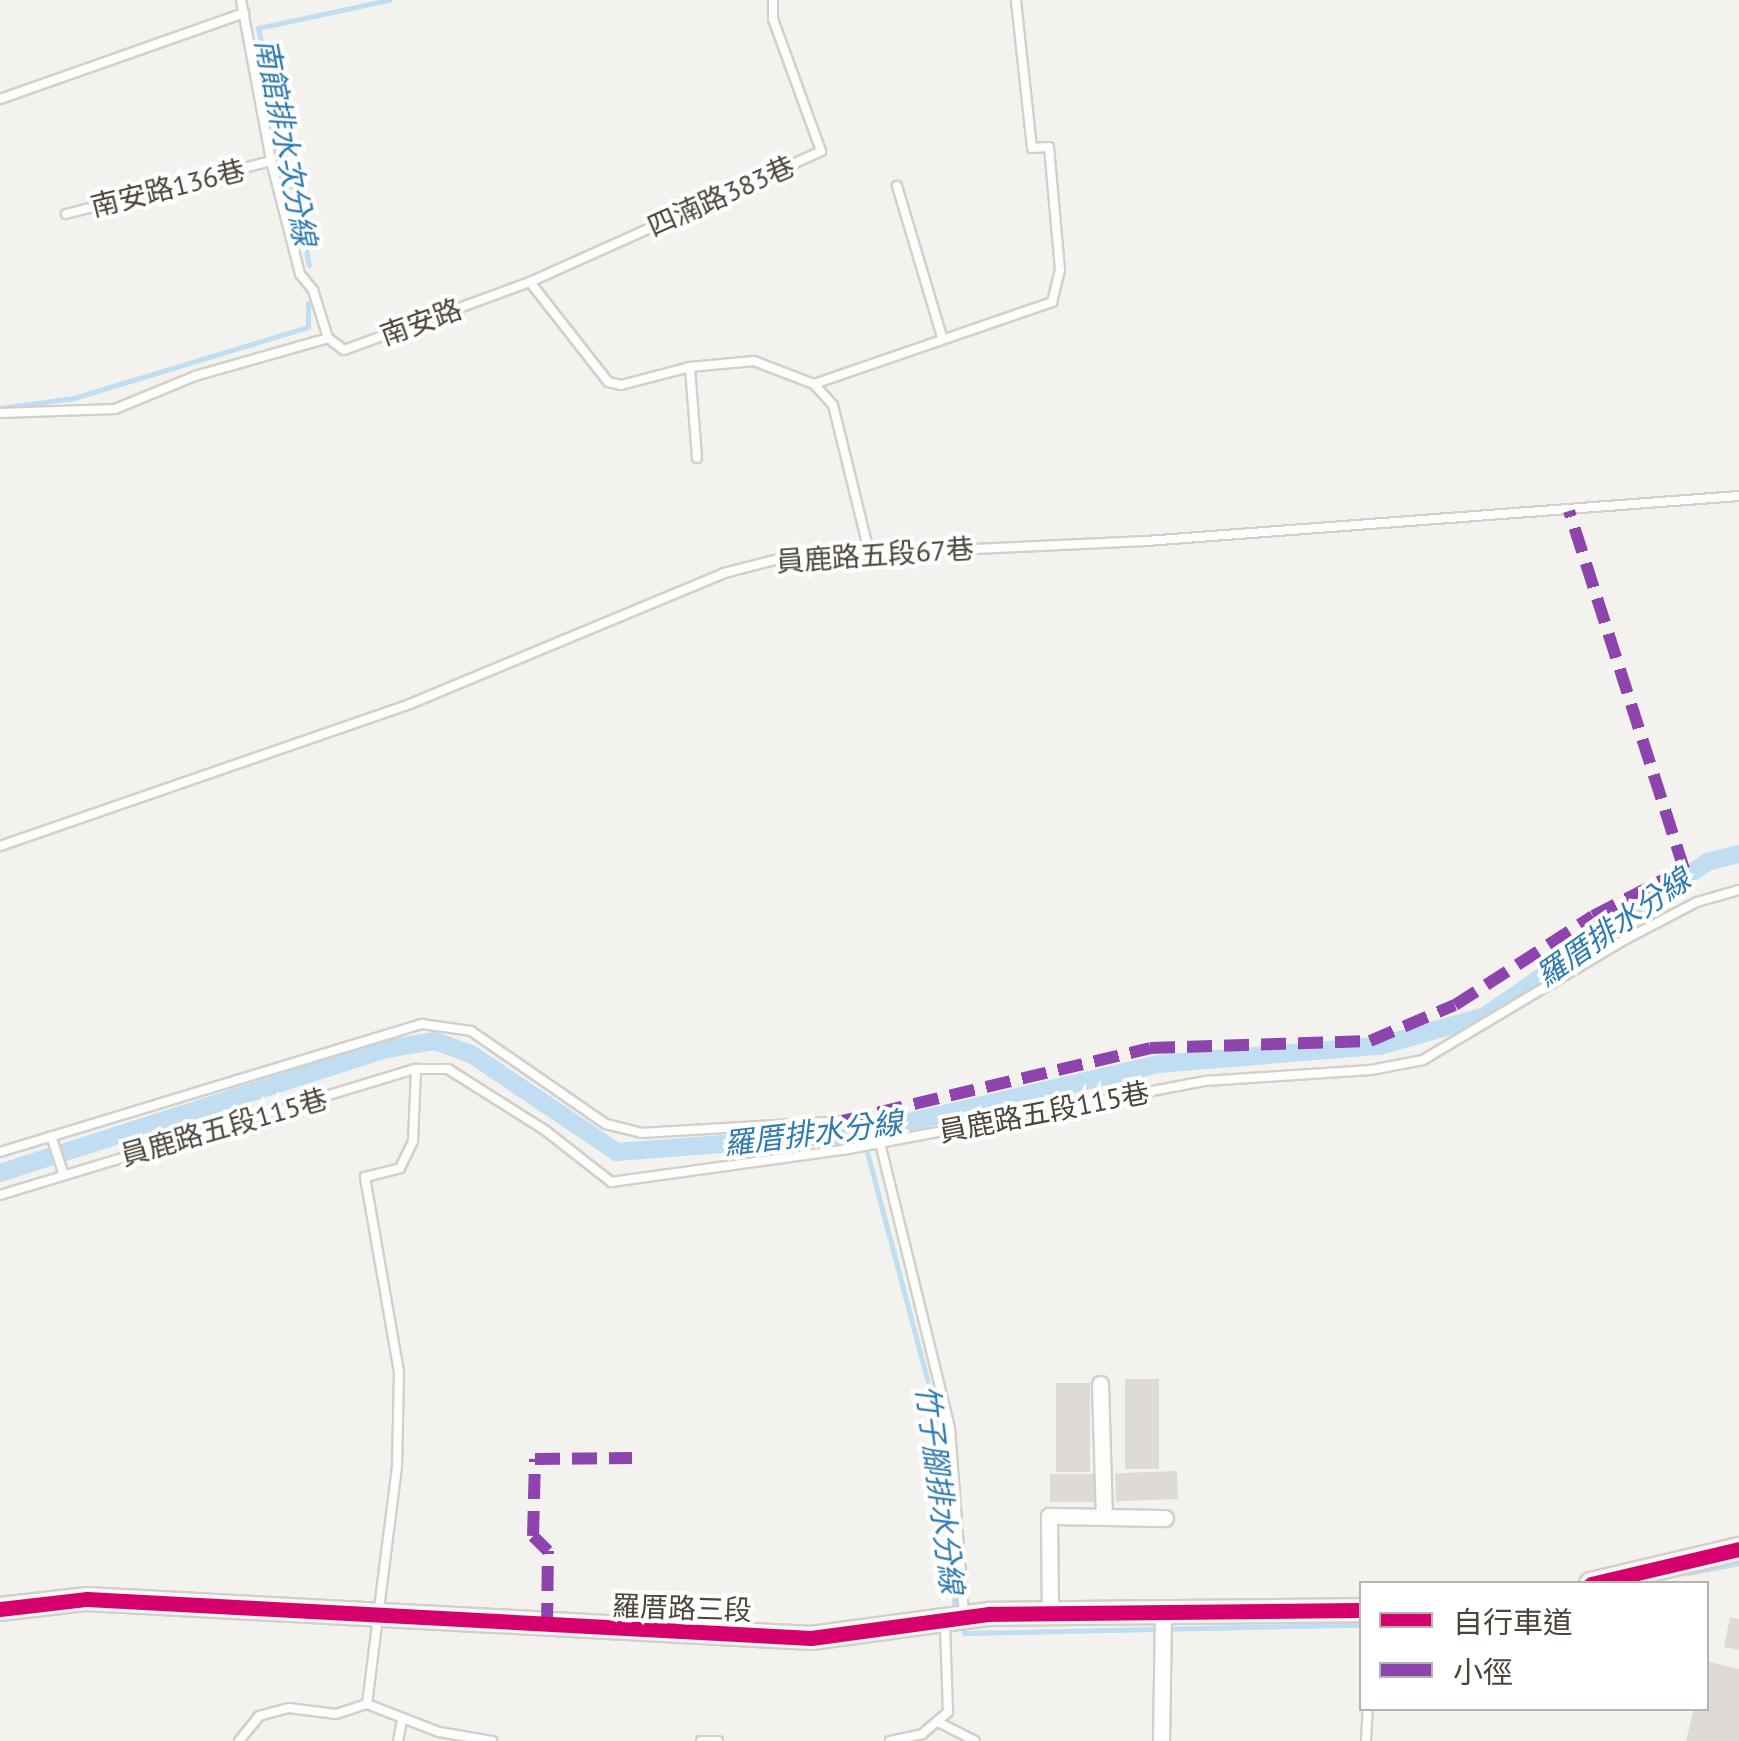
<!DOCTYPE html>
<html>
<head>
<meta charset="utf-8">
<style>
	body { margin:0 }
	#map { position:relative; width:1739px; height:1741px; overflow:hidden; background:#f4f2ee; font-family:"PT Sans","Noto Sans TC",sans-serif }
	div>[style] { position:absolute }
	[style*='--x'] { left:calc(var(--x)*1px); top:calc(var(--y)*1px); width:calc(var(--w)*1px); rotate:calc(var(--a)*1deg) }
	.stream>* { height:5px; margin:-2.5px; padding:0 2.5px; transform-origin:2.5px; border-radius:2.5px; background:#c0ddf1 }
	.canal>* { height:18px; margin:-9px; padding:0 9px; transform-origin:9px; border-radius:9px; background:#c0ddf1 }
	.building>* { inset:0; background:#dedbd6; transform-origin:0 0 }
	.roads { filter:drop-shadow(2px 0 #d2d0cb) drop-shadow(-2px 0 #d2d0cb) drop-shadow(0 2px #d2d0cb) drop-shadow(0 -2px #d2d0cb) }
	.lane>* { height:8px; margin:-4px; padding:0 4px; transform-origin:4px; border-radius:4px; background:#fdfdfc }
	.street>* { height:15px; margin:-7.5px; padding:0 7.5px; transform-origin:7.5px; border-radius:7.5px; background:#fdfdfc }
	.secondary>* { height:22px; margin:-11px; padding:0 11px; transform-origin:11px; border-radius:11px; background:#f7f6f1 }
	.quiet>* { height:12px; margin-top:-6px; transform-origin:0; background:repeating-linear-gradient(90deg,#8e44ad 0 25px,transparent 0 37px) }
	.cycleway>* { height:15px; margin:-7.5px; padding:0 7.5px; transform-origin:7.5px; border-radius:7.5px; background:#d6006c }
	span { translate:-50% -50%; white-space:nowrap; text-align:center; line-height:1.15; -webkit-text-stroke:8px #fff; paint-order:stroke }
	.street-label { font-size:28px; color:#4b4439 }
	.water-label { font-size:30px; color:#2e7ab2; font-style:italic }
	.legend { position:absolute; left:1359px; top:1581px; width:350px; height:130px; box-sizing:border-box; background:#fff; border:2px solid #b7b4b0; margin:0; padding:12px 18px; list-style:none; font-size:30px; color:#4b4439 }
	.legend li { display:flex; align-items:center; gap:20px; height:50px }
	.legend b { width:50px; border:2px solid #b7b4b0 }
</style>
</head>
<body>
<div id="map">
	<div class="stream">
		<i style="--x:309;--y:265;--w:242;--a:-102.1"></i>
		<i style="--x:258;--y:28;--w:134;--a:-12.1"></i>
		<i style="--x:0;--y:408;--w:75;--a:-7.7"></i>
		<i style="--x:74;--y:398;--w:245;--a:-16.9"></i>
		<i style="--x:308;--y:327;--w:24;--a:-90"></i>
		<i style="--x:862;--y:1133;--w:293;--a:75.2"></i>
		<i style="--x:937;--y:1416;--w:194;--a:84.7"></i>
		<i style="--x:1688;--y:1573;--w:52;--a:-11.1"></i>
		<i style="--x:961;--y:1624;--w:9;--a:72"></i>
		<i style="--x:964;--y:1633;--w:398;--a:-1.2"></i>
	</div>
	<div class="canal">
		<i style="--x:0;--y:1173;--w:405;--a:-17.8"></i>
		<i style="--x:386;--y:1049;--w:50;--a:-9.3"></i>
		<i style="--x:435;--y:1041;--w:38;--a:20"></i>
		<i style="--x:471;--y:1054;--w:176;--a:33.9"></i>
		<i style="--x:617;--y:1152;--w:246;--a:-4.4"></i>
		<i style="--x:862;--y:1133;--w:304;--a:-13.1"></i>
		<i style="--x:1158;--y:1064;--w:222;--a:-4.7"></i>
		<i style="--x:1379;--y:1046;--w:110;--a:-15.8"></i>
		<i style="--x:1485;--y:1016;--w:270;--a:-34.7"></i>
		<i style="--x:1707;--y:862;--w:33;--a:-14"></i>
	</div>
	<div class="building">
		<i style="left:1125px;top:1379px;width:34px;height:90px"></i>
		<i style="left:1056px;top:1383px;width:34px;height:89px"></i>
		<i style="left:1177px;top:1471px;width:28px;height:62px;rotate:88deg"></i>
		<i style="left:1050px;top:1474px;width:50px;height:28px"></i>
		<i style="clip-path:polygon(1730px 1617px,1739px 1619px,1739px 1650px,1724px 1647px)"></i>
		<i style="clip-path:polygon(1706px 1661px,1739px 1669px,1739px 1741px,1686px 1741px,1694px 1708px,1706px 1708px)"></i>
	</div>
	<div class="roads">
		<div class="lane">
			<i style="--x:241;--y:0;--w:164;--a:79.4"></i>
			<i style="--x:271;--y:161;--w:117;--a:75.6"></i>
			<i style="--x:300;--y:274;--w:21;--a:51"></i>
			<i style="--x:313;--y:290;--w:50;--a:72.6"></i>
			<i style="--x:328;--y:338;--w:20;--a:37"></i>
			<i style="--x:344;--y:350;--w:198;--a:-20.1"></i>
			<i style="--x:530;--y:282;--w:127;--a:52"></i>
			<i style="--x:608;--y:382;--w:13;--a:13"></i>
			<i style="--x:621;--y:385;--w:71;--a:-14.6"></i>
			<i style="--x:690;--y:367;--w:64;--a:-5.4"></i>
			<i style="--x:754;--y:361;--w:64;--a:21"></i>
			<i style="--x:814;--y:384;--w:28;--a:48"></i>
			<i style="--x:833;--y:405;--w:151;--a:76.2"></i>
			<i style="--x:0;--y:99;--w:259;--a:-19.4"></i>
			<i style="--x:897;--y:186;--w:158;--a:73.4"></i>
			<i style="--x:66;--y:214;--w:212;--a:-14.5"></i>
			<i style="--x:530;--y:282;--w:319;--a:-24.2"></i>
			<i style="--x:821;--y:151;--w:140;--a:-110"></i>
			<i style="--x:773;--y:19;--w:19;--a:-90"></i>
			<i style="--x:690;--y:367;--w:91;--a:85.6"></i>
			<i style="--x:814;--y:384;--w:252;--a:-19"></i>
			<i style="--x:1052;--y:302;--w:33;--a:-76"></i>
			<i style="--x:1060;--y:270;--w:123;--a:-95.1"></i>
			<i style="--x:1049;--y:147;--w:17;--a:177"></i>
			<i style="--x:1032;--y:148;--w:149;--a:-96.2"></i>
			<i style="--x:0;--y:413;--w:115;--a:-2"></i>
			<i style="--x:115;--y:409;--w:87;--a:-22.4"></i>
			<i style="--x:195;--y:376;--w:138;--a:-15.9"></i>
			<i style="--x:0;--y:846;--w:434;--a:-19.1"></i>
			<i style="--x:410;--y:704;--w:340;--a:-22.6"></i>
			<i style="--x:724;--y:573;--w:61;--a:-14.3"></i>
			<i style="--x:783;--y:558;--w:363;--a:-2.7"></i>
			<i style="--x:1146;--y:541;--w:595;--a:-4.34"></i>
			<i style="--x:51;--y:1136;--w:41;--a:71.6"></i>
			<i style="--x:880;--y:1143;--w:293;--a:76.2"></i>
			<i style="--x:950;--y:1428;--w:186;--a:85.7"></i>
			<i style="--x:0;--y:1152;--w:441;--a:-16.9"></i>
			<i style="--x:422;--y:1024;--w:49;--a:8.1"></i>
			<i style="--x:471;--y:1031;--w:164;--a:34.6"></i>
			<i style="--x:606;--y:1124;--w:36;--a:14"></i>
			<i style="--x:641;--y:1133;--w:201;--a:-3.4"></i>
			<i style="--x:0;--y:1195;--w:435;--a:-16.9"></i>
			<i style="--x:416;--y:1069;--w:32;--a:0"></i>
			<i style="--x:448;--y:1069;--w:116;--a:32.3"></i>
			<i style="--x:546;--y:1131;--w:83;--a:38.1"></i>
			<i style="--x:611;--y:1182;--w:234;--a:-7.9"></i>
			<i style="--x:843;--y:1150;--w:369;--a:-10.8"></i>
			<i style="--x:1205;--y:1081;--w:166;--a:-3.8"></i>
			<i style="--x:1371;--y:1070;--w:53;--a:-10.9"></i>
			<i style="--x:1423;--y:1060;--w:236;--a:-30.8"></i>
			<i style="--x:1626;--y:939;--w:80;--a:-27.5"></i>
			<i style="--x:1697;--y:902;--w:44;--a:-15.9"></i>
			<i style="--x:367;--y:1704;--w:239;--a:-82.8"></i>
			<i style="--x:397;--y:1467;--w:95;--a:-88.8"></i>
			<i style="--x:399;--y:1372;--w:198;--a:-99.9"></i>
			<i style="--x:365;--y:1177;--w:36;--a:-14"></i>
			<i style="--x:400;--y:1168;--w:30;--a:-64"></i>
			<i style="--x:413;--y:1141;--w:72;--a:-87.6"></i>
			<i style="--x:367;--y:1704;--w:77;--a:21.3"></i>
			<i style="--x:439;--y:1732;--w:54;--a:9.6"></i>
			<i style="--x:940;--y:1723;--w:39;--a:27"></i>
			<i style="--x:239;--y:1741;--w:32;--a:-51"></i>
			<i style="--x:259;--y:1716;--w:31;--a:-15"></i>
			<i style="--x:289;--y:1708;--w:47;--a:7.3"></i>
			<i style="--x:336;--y:1714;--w:33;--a:-18"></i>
			<i style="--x:398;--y:1741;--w:21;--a:-79"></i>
			<i style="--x:701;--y:1741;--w:17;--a:0"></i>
			<i style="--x:890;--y:1741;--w:33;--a:-12"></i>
			<i style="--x:922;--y:1734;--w:34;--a:-40"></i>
			<i style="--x:948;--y:1712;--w:88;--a:-92"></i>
			<i style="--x:1366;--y:1741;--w:33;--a:-87"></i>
		</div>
		<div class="street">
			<i style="--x:1100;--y:1384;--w:133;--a:88.3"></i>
			<i style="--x:1050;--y:1613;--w:97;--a:-90.6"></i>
			<i style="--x:1049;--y:1516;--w:116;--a:1"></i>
			<i style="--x:1161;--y:1741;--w:130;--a:-89.1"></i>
		</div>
		<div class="secondary">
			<i style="--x:1591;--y:1584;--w:152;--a:-13.3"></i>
			<i style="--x:0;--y:1609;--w:88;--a:-6.6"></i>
			<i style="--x:87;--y:1599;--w:725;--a:3.08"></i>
			<i style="--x:811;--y:1638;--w:180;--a:-7.7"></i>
			<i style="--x:989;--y:1614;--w:373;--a:-0.6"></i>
		</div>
	</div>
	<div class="quiet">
		<i style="--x:842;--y:1121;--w:317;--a:-13.3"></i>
		<i style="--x:1150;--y:1048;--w:220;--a:-1.8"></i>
		<i style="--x:1370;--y:1041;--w:92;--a:-23"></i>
		<i style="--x:1455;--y:1005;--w:164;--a:-32.8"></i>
		<i style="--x:1593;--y:916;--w:102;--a:-27.3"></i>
		<i style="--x:1684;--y:869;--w:376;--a:-107.8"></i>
		<i style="--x:547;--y:1628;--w:77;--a:-89.3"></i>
		<i style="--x:548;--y:1551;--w:21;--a:-135"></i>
		<i style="--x:533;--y:1536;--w:77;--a:-88.5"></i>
		<i style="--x:535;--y:1459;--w:97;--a:-0.6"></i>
	</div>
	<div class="cycleway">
		<i style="--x:1591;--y:1584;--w:152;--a:-13.3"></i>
		<i style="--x:0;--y:1609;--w:88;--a:-6.6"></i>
		<i style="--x:87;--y:1599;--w:725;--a:3.08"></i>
		<i style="--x:811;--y:1638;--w:180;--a:-7.7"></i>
		<i style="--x:989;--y:1614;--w:373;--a:-0.6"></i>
	</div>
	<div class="street-label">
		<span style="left:168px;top:188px;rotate:-14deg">南安路136巷</span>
		<span style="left:721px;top:196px;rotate:-24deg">四湳路383巷</span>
		<span style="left:421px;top:322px;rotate:-20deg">南安路</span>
		<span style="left:875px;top:555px;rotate:-4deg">員鹿路五段67巷</span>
		<span style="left:1044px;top:1112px;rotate:-11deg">員鹿路五段115巷</span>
		<span style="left:224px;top:1127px;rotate:-16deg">員鹿路五段115巷</span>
		<span style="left:682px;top:1608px;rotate:2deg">羅厝路三段</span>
	</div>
	<div class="water-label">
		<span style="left:286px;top:142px;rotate:79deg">南館排水次分線</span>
		<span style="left:1613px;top:927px;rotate:-35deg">羅厝排水分線</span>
		<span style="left:813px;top:1133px;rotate:-7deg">羅厝排水分線</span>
		<span style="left:940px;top:1489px;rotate:83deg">竹子腳排水分線</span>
	</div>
	<ul class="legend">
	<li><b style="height:12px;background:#d6006c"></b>自行車道</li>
	<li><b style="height:12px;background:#8e44ad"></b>小徑</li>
	</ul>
</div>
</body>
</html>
